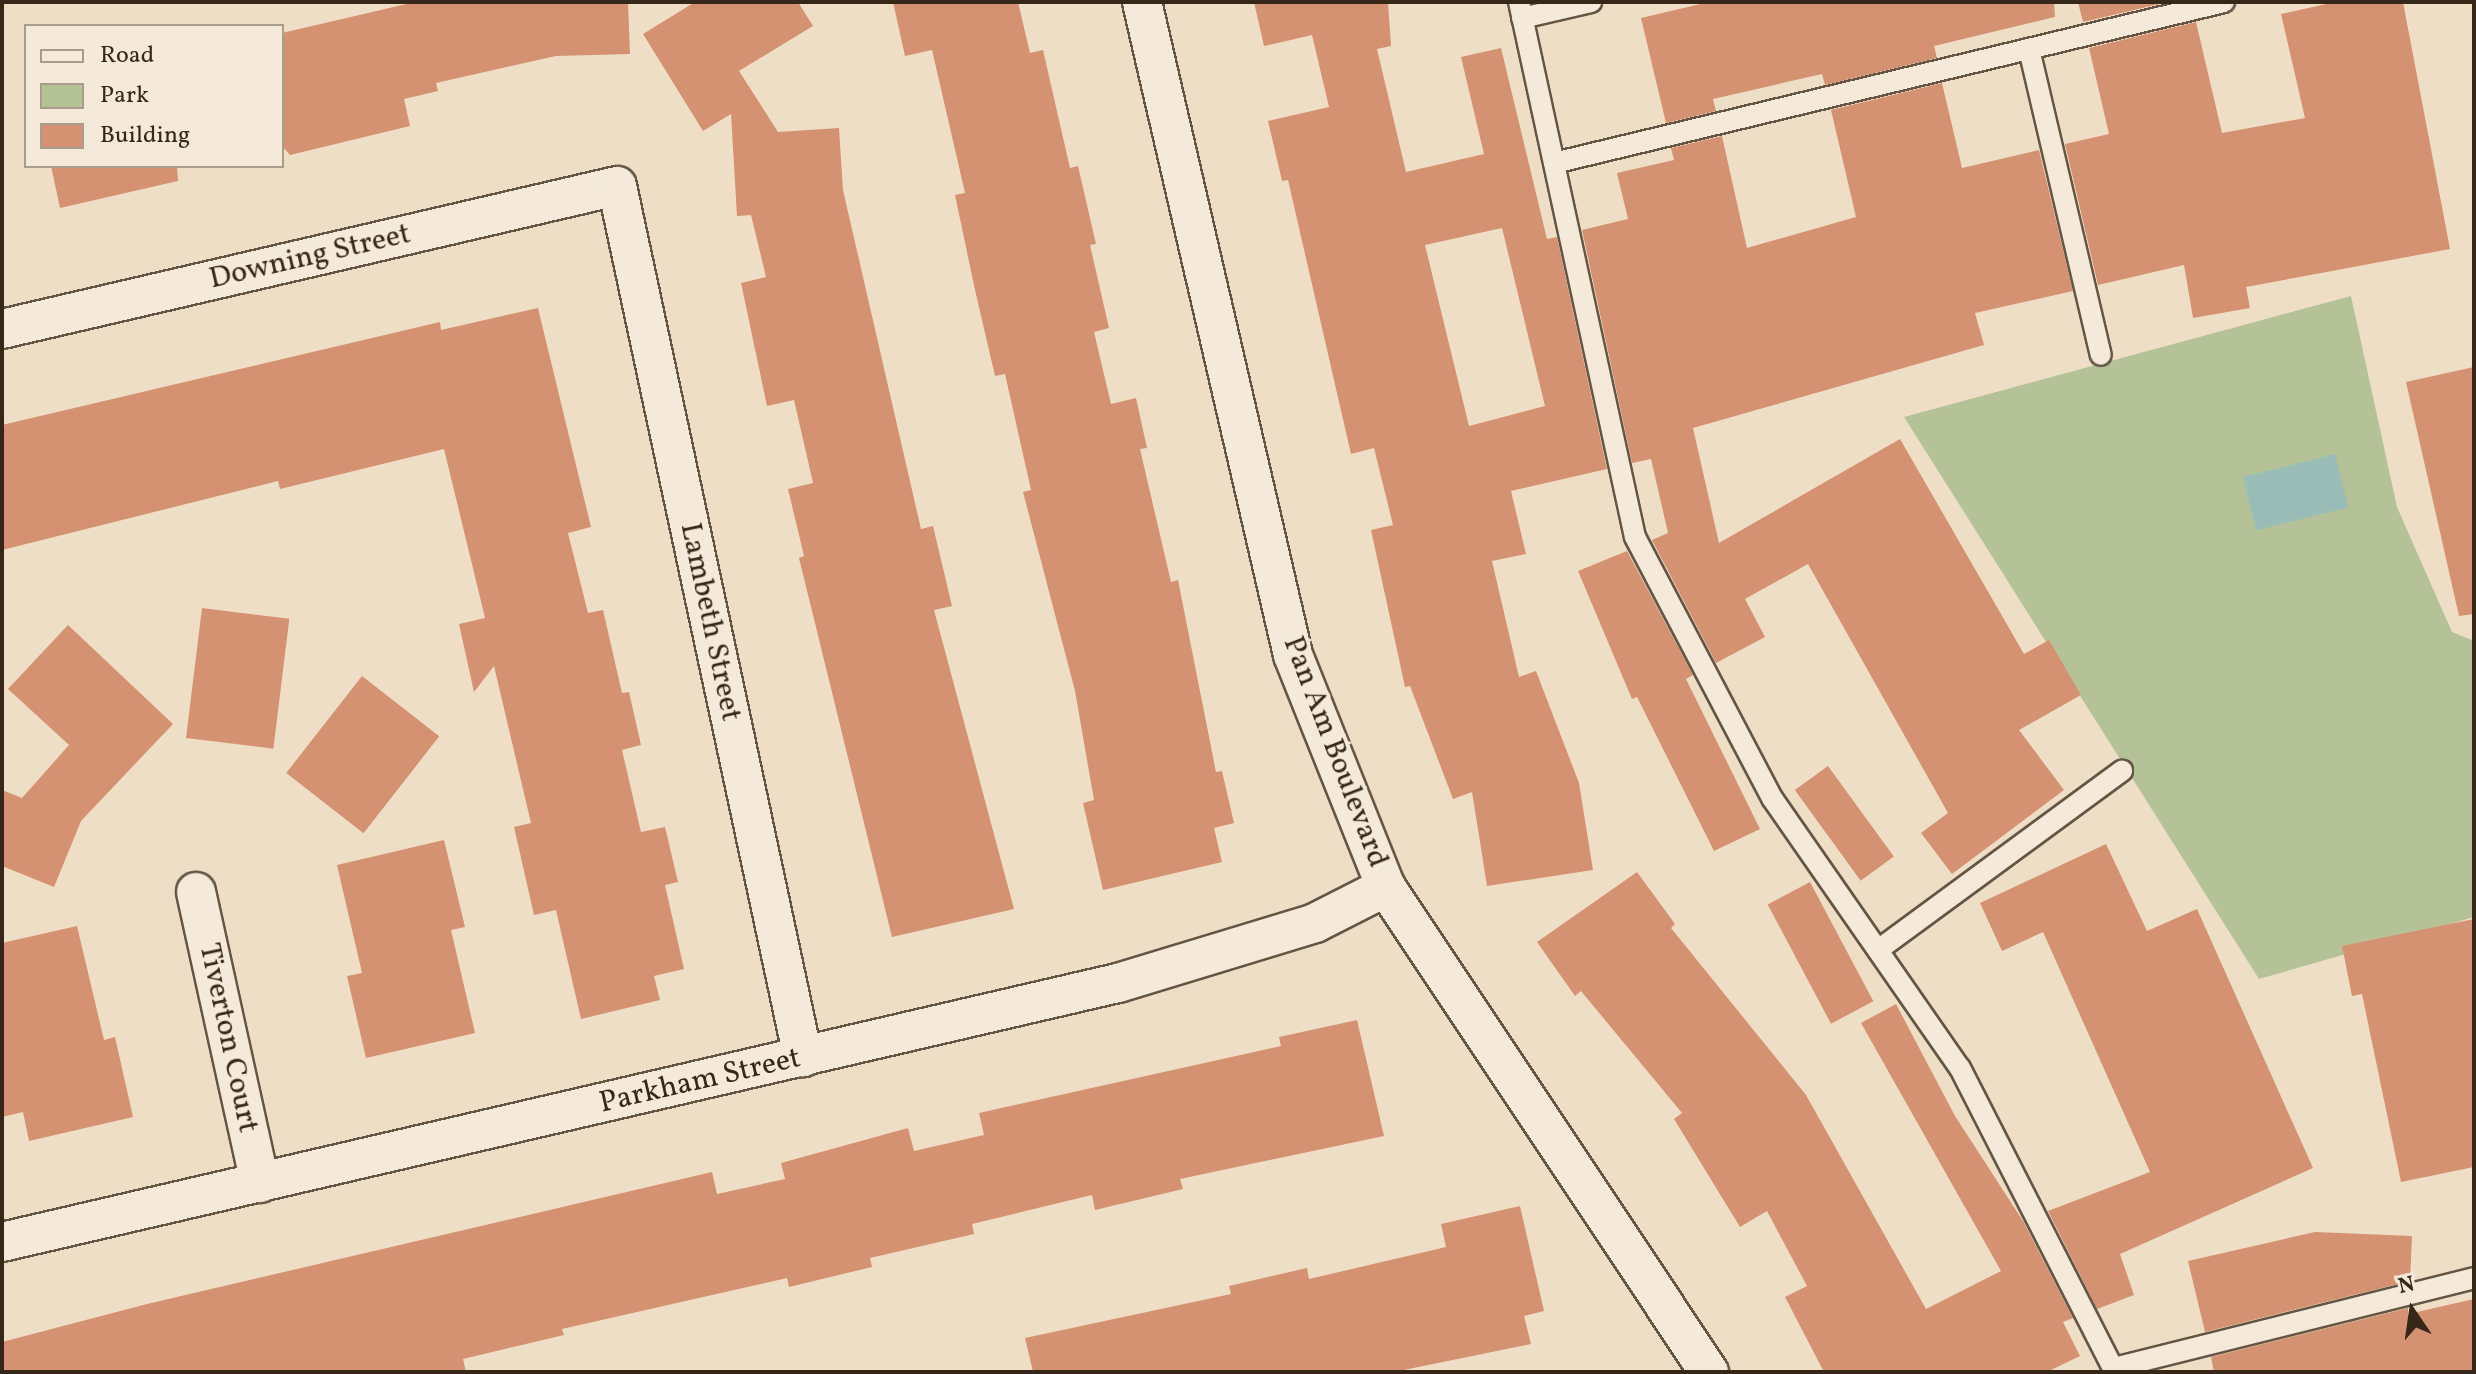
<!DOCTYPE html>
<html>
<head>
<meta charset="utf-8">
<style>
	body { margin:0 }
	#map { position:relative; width:2476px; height:1374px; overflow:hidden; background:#efdec6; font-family:Vollkorn,serif }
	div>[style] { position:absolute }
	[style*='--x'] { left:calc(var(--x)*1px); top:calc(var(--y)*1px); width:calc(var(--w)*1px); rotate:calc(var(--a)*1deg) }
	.green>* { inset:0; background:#b5c298 }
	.water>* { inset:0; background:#9abcb6; transform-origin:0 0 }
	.building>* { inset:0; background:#d59272; transform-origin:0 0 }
	.roads { filter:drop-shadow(2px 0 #645544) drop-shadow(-2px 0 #645544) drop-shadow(0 2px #645544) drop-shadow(0 -2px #645544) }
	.lane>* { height:20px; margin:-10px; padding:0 10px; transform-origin:10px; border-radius:10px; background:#f5eada }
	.street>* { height:38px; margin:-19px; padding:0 19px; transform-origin:19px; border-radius:19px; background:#f5eada }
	span { translate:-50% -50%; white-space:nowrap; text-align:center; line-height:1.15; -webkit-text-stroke:7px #f5eada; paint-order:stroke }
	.street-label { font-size:30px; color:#362718 }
	.frame { position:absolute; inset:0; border:4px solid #362718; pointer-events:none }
	.legend { position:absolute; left:24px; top:24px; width:260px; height:144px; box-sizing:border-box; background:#f5eada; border:2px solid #a99c8c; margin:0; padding:10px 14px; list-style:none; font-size:24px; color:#362718 }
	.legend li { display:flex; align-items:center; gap:16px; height:40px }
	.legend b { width:40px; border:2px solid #a99c8c }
	.north { position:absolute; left:2372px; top:1270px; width:80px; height:80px; -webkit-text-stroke:6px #f5eada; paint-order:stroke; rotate:347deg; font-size:22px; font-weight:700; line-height:32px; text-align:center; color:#362718 }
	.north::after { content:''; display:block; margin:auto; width:28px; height:36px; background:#362718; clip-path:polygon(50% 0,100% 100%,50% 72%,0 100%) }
</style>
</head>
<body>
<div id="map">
	<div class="green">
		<i style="clip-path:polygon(2351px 296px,2397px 507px,2452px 632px,2474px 641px,2474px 917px,2259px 979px,1904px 417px)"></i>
	</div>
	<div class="water">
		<i style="left:2335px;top:454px;width:55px;height:95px;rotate:76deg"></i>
	</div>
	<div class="building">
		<i style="clip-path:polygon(415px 2px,628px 2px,630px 54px,556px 56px,436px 83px,438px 91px,404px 99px,410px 126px,290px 155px,282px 146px,282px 33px)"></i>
		<i style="clip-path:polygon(695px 2px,798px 2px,813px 26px,739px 71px,778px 132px,839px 128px,843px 190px,921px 529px,933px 526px,952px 606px,934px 610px,1014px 909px,892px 937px,799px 558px,804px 556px,788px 489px,813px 483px,794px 400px,767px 406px,741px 283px,766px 277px,751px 215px,737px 216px,731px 114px,703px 131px,643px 34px)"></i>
		<i style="clip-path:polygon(893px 2px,1018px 2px,1030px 53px,1043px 50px,1070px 168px,1078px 166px,1096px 244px,1090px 245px,1109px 328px,1094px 332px,1111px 404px,1136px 398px,1147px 448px,1140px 449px,1171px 582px,1178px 580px,1216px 772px,1222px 771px,1234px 823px,1214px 828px,1222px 862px,1103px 890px,1083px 803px,1094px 800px,1075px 691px,1023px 492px,1031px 490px,1005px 374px,995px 376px,975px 290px,955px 195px,965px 193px,932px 50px,905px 56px)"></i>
		<i style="clip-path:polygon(evenodd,1254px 2px,1388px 2px,1391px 46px,1377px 49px,1406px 172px,1484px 154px,1461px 57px,1501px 48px,1547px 239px,1557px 237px,1607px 469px,1511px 491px,1526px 554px,1492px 561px,1519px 677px,1536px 671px,1579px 783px,1593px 870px,1487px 886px,1472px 792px,1453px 799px,1410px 686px,1405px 687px,1371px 530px,1393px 525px,1374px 448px,1351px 454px,1288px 180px,1282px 181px,1268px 121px,1329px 107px,1312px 35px,1264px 46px,1254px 2px,1502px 228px,1545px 406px,1469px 426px,1425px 245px,1502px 228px)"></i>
		<i style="clip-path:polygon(1709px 2px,2054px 2px,2055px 17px,1934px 46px,1937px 58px,1825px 85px,1822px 74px,1713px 99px,1716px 111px,1666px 123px,1641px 18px)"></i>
		<i style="clip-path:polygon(2078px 2px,2168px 2px,2083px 22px)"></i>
		<i style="clip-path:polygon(2335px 2px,2403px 2px,2450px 249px,2246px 287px,2250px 308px,2193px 318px,2184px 265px,2098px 285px,2065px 144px,2109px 134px,2089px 48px,2196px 22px,2222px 133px,2305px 118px,2281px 14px)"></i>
		<i style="clip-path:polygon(1942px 83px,1962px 168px,2039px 150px,2073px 291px,1975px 313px,1984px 345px,1693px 428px,1719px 543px,1900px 439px,2024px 654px,2049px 640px,2081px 695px,2019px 730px,2064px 790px,1952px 874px,1921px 833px,1948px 813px,1808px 564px,1745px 599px,1765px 637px,1716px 663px,1652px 540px,1668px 533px,1651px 459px,1632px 463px,1582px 230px,1628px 219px,1617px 173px,1674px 160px,1671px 148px,1722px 136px,1747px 248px,1856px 217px,1831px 110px)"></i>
		<i style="clip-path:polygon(51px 166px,177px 166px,178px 181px,60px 208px)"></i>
		<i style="clip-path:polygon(538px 308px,591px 527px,568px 533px,588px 613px,603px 610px,622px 693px,629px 692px,641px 745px,622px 750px,641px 832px,665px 827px,678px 882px,665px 885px,684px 969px,654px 976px,660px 1000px,581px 1019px,556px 910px,534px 915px,514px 827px,531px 823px,494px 666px,474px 692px,459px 624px,485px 618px,444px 449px,280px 489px,278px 481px,2px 550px,2px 425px,440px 322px,441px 330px)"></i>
		<i style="clip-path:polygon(2474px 367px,2474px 614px,2459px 616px,2406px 382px)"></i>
		<i style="clip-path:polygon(1627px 551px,1693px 675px,1686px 679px,1760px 829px,1714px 851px,1637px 697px,1632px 699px,1578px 571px)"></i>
		<i style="left:202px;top:608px;width:88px;height:131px;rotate:7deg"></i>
		<i style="clip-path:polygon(68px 625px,173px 724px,81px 821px,54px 887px,2px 866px,2px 790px,22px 798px,69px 745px,8px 689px)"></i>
		<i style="left:362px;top:676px;width:98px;height:123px;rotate:38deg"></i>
		<i style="left:1828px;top:766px;width:112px;height:41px;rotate:54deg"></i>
		<i style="clip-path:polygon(444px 840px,465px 927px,451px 930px,475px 1033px,366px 1058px,347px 976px,362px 973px,337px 865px)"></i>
		<i style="clip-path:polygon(2106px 844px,2147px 931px,2197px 909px,2313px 1168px,2120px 1254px,2134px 1295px,2097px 1309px,2048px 1211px,2150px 1172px,2043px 932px,2002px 951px,1980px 903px)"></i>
		<i style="clip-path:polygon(1637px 872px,1675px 924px,1671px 928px,1806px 1095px,1926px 1309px,2001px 1271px,1861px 1023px,1896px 1004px,1955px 1116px,2023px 1221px,2073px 1318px,2063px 1322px,2080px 1356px,2047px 1372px,1824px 1372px,1785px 1297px,1807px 1286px,1767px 1211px,1740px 1227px,1674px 1119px,1682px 1113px,1581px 991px,1575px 996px,1537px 942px)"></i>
		<i style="left:1810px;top:882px;width:135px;height:48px;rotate:62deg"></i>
		<i style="clip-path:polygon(2474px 919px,2474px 1167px,2401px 1182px,2362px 994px,2352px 996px,2342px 946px)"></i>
		<i style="clip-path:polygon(77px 926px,104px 1040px,115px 1037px,133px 1117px,29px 1141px,23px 1112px,2px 1117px,2px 943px)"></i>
		<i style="clip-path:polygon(1357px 1020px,1384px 1136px,1180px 1179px,1183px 1189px,1095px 1210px,1092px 1195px,972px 1224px,974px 1234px,870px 1258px,872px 1267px,789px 1287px,787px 1278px,562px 1329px,564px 1335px,463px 1359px,466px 1372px,2px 1372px,2px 1342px,147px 1304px,712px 1172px,717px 1194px,785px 1179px,781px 1163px,908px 1128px,914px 1151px,984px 1135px,979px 1113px,1281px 1046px,1279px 1037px)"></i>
		<i style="clip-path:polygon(1520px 1206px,1544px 1311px,1524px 1316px,1531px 1344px,1394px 1372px,1033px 1372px,1025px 1338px,1231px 1294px,1229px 1286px,1307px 1268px,1309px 1279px,1446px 1247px,1441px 1224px)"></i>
		<i style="clip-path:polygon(2315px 1232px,2412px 1236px,2410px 1281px,2205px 1332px,2188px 1261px)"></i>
		<i style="clip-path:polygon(2474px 1299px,2474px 1372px,2214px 1372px,2211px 1357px,2408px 1308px,2408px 1314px)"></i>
	</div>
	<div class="roads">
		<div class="lane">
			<i style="--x:1519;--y:2;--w:547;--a:77.77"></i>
			<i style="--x:1635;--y:537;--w:295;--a:62.3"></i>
			<i style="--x:1772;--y:798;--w:329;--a:55.2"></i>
			<i style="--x:1960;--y:1068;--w:341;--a:63"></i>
			<i style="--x:1522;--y:18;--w:71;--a:-13.1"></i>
			<i style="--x:2029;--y:49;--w:314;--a:76.8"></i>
			<i style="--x:1554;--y:163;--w:689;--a:-13.51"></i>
			<i style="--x:1878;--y:950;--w:303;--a:-36.3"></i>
			<i style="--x:2114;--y:1368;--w:371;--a:-14"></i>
		</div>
		<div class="street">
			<i style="--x:1142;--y:2;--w:670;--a:76.98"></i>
			<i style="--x:1293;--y:655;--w:250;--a:68.2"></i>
			<i style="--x:1386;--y:887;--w:583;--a:56.34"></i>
			<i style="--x:2;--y:329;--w:631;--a:-13.09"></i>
			<i style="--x:617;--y:186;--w:891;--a:77.95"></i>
			<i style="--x:196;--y:892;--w:298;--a:77.6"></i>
			<i style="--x:2;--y:1242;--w:1146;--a:-13.07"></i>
			<i style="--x:1118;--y:983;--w:206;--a:-16.9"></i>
			<i style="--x:1315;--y:923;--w:80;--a:-26.9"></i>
		</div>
	</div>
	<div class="street-label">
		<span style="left:310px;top:257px;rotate:-13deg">Downing Street</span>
		<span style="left:710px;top:622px;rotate:78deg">Lambeth Street</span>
		<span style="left:1335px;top:752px;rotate:69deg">Pan Am Boulevard</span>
		<span style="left:228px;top:1038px;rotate:78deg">Tiverton Court</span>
		<span style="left:700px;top:1081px;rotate:-13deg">Parkham Street</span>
	</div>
	<div class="frame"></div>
	<ul class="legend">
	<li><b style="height:10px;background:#f5eada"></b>Road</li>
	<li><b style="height:22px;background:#b5c298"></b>Park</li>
	<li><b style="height:22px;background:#d59272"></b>Building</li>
	</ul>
	<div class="north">N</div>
</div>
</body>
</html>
